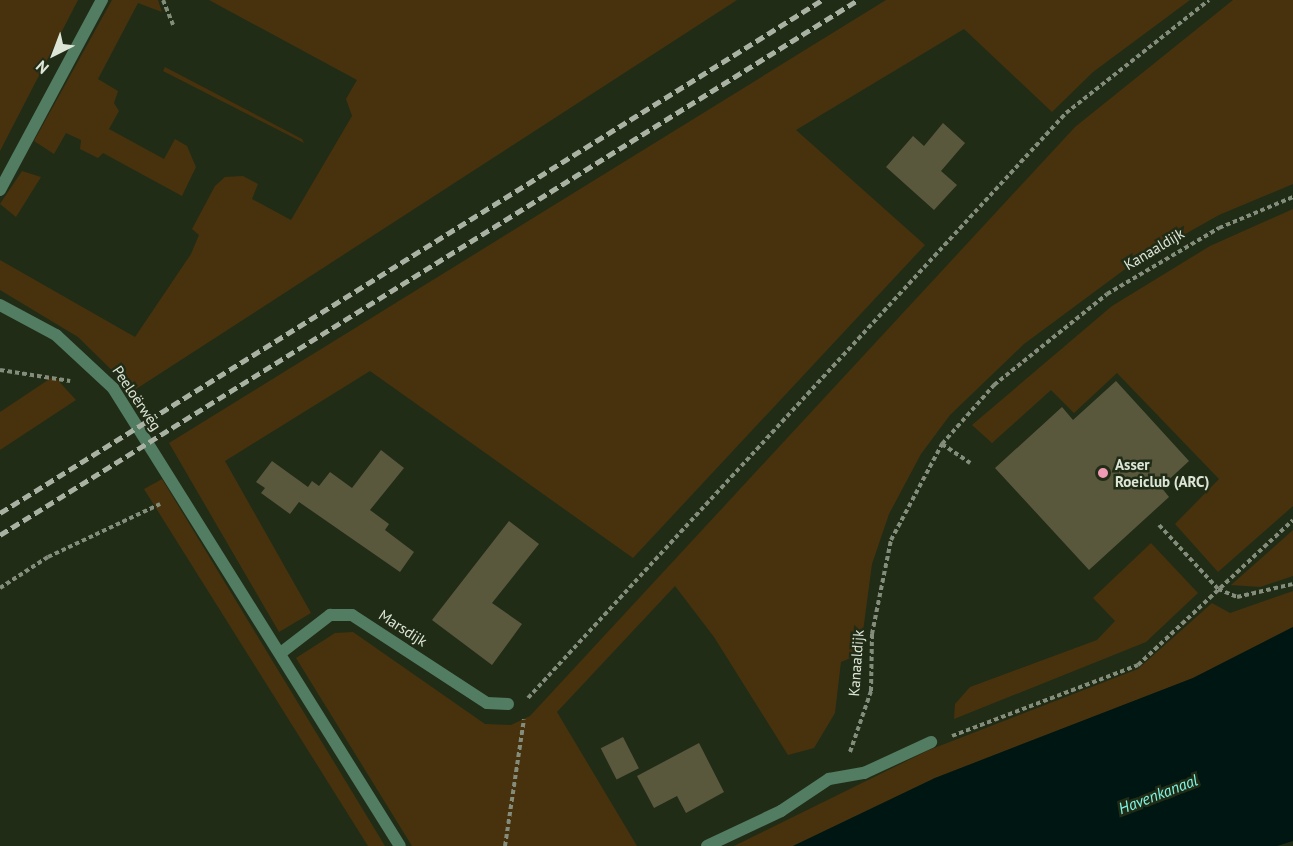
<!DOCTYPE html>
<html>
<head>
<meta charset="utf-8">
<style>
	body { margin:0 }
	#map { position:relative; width:1293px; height:846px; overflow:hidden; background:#212c16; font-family:"PT Sans",sans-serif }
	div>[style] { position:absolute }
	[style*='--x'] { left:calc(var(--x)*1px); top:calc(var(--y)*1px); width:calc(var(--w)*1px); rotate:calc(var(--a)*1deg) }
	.green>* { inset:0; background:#47320d }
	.water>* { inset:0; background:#001613 }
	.building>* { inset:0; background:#59583d; transform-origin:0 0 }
	.path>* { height:4px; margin-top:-2px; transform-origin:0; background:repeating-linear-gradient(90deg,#848d7b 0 4.5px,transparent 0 7.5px) }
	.service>* { height:12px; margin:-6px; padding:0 6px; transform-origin:6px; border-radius:6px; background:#527d63 }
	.minor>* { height:12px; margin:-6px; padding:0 6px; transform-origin:6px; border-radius:6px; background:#527d63 }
	.tertiary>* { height:12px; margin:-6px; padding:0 6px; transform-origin:6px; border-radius:6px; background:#527d63 }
	.rail>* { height:4.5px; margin-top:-2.25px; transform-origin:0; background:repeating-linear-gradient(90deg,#a9b2a2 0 9px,transparent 0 13.5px) }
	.dots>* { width:16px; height:16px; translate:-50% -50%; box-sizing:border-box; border:3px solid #212c16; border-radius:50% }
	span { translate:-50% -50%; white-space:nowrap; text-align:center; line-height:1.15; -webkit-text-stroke:5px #212c16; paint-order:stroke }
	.street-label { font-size:15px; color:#dde5d7 }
	.poi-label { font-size:15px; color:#dde5d7; font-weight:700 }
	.left { translate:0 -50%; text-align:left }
	.water-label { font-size:16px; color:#7ff6e5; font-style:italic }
	.north { position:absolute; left:24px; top:24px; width:60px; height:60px; -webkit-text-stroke:4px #212c16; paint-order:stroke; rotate:222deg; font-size:16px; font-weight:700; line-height:24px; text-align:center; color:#dde5d7 }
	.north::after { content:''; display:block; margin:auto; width:21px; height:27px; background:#dde5d7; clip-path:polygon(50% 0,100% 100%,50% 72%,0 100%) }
</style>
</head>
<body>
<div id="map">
	<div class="green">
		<i style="clip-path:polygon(0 0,78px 0,0 151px)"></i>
		<i style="clip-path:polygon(112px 0,158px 0,162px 12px,138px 3px,98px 79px,118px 91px,114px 103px,119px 111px,109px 129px,164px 159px,175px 139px,187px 146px,196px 167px,182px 196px,103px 153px,98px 158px,80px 149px,81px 140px,66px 133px,54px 154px,34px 141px)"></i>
		<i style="clip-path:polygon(209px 0,737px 0,133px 391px,78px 337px,0 290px,0 260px,135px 337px,191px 254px,199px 235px,192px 229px,215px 186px,225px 177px,243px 176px,258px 184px,252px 199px,291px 220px,352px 116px,346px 99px,357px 80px)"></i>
		<i style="clip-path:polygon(886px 0,1190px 0,1093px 72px,1052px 112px,964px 29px,796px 130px,925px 245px,633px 558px,370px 371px,225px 461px,311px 613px,279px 632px,169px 443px)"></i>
		<i style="clip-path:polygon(1233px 0,1293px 0,1293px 184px,1219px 215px,1132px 264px,1024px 344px,950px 415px,921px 454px,889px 514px,872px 564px,860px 654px,841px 662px,835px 713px,814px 748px,788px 755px,714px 637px,675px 586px,557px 712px,637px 846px,412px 846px,296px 658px,335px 633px,353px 632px,485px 724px,511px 725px,530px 716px,1075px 127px)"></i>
		<i style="clip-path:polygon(165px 67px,302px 139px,304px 143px,163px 71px)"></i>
		<i style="clip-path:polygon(22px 171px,41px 177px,16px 217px,0 204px)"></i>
		<i style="clip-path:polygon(1293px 209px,1293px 506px,1218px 572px,1175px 524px,1219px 479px,1117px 373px,1074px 413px,1051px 390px,992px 443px,972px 425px,1112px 306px,1210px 246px)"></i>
		<i style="clip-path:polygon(54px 376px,76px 400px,0 450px,0 412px)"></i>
		<i style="clip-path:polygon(162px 479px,385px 846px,368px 846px,144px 489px)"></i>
		<i style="clip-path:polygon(1293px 530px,1293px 576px,1260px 587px,1231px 585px)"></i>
		<i style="clip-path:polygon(1151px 543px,1198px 593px,1146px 642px,954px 719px,955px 704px,970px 687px,1097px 640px,1115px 621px,1093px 598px)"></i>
		<i style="clip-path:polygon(1293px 591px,1293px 627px,1193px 678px,935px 778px,793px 846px,734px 846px,929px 750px,1138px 669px,1212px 603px,1230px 613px)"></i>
	</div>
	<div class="water">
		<i style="clip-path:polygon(1293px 627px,1293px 841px,1277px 846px,793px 846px,935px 778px,1193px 678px)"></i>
	</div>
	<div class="building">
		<i style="clip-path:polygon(943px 123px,965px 143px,941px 171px,957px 185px,934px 210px,886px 167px,913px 136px,924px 146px)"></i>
		<i style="clip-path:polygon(1116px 381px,1189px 461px,1161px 487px,1169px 497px,1089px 570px,995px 468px,1062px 407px,1073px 420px)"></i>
		<i style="clip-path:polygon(381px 450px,404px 468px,370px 510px,389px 524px,385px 530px,414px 552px,400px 572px,299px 502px,290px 514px,261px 493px,265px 488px,256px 482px,272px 461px,308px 487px,312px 481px,319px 486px,330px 472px,352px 488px)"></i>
		<i style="clip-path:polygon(509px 521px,539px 544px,492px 603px,522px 624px,492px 665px,432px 620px)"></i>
		<i style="left:623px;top:737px;width:35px;height:25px;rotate:63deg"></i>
		<i style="clip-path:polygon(699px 743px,724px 792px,686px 813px,677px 796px,654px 808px,637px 776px)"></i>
	</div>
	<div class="path">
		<i style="--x:163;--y:0;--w:27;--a:68"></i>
		<i style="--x:0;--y:370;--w:71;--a:8.9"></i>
		<i style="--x:942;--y:444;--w:34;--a:34"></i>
		<i style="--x:1159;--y:525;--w:87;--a:47.3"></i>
		<i style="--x:1218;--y:589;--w:21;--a:23"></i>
		<i style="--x:1237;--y:597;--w:57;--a:-13.1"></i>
		<i style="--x:0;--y:588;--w:57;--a:-32.9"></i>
		<i style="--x:48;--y:557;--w:124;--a:-25.3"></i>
		<i style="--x:528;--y:698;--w:795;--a:-47.4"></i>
		<i style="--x:1066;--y:113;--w:182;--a:-38.3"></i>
		<i style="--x:952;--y:736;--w:199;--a:-20.9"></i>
		<i style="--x:1138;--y:665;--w:212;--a:-43.1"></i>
		<i style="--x:850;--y:752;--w:65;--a:-71"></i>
		<i style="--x:871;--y:691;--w:57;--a:-89"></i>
		<i style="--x:872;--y:634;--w:96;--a:-78.6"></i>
		<i style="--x:891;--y:540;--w:109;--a:-62"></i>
		<i style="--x:942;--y:444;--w:79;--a:-48.6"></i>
		<i style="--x:994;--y:385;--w:145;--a:-38.8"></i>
		<i style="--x:1107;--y:294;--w:130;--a:-30.5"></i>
		<i style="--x:1219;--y:228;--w:80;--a:-22.7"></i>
		<i style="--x:505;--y:846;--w:128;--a:-81.5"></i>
	</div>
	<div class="service">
		<i style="--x:0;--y:190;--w:216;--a:-61.8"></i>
	</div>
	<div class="minor">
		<i style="--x:282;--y:652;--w:61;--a:-37.6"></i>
		<i style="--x:330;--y:615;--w:22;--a:0"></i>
		<i style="--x:352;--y:615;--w:161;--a:33.1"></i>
		<i style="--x:487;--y:703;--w:21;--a:3"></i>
		<i style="--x:707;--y:846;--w:82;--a:-25.3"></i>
		<i style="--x:781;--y:811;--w:58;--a:-33.7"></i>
		<i style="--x:829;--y:779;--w:36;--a:-10"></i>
		<i style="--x:864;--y:773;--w:74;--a:-24.8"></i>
	</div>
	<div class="tertiary">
		<i style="--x:0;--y:305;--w:64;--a:28.2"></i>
		<i style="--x:56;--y:335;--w:78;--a:42.9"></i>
		<i style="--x:113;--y:388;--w:540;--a:57.93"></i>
	</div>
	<div class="rail">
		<i style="--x:0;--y:513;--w:969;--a:-31.97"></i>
		<i style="--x:0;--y:535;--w:1011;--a:-31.95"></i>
	</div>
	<div class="dots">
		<i style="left:1103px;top:473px;background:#f09ab5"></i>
	</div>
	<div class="street-label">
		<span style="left:1154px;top:249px;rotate:-31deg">Kanaaldijk</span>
		<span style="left:137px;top:398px;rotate:56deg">Peeloërweg</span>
		<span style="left:403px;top:628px;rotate:33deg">Marsdijk</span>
		<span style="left:856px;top:663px;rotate:-86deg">Kanaaldijk</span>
	</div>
	<div class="poi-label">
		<span class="left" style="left:1115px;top:473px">Asser<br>Roeiclub (ARC)</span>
	</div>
	<div class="water-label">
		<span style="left:1158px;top:794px;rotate:-21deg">Havenkanaal</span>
	</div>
	<div class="north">N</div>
</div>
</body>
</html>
